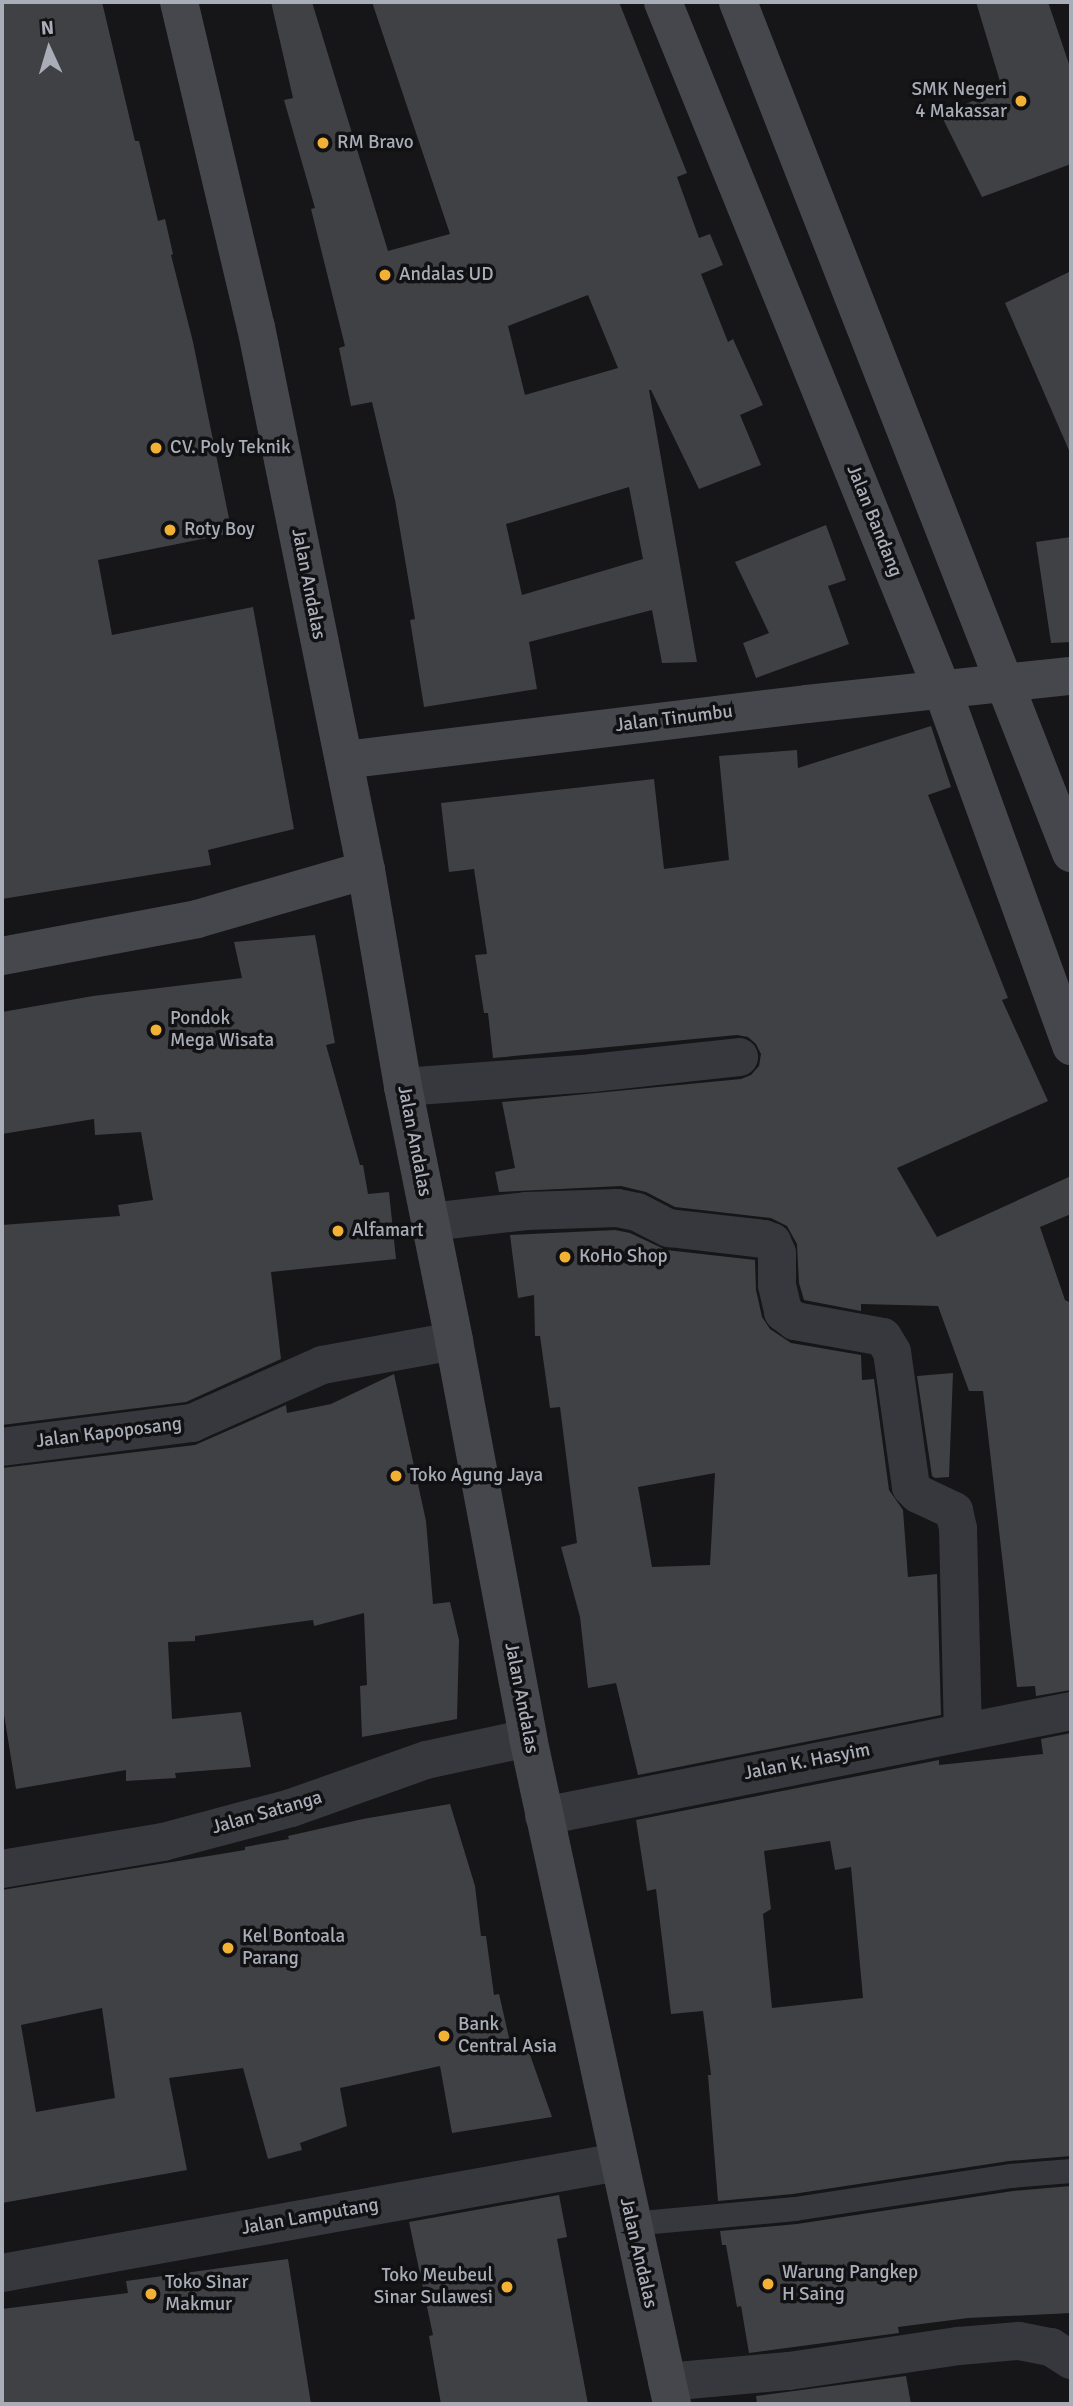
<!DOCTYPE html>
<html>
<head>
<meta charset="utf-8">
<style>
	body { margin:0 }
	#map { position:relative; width:1073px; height:2406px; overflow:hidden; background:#161618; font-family:Signika,sans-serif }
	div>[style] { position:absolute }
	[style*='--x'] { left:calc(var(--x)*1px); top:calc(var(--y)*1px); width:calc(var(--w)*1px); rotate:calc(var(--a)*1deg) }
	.building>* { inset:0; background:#404145 }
	.lane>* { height:24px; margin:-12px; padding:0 12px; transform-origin:12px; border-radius:12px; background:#37383d }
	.street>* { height:38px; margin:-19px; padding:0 19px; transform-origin:19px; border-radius:19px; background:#37383d }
	.secondary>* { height:38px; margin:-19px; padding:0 19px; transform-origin:19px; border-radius:19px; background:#45474d }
	.dots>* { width:19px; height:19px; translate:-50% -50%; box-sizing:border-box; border:4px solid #111113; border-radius:50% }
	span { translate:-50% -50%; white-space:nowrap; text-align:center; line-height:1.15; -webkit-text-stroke:7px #111113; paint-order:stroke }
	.poi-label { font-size:19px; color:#a8adb8 }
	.right { translate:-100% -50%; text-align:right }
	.left { translate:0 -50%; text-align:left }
	.street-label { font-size:19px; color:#a8adb8 }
	.frame { position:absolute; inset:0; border:4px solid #a8adb8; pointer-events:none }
	.north { position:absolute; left:14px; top:14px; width:70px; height:70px; -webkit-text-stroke:5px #111113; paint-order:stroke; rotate:356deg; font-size:19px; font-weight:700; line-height:28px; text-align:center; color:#a8adb8 }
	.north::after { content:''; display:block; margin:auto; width:24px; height:32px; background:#a8adb8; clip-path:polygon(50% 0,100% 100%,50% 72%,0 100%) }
</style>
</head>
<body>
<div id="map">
	<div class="building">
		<i style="clip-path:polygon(2px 2px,102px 2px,135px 141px,139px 141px,158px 221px,165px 219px,173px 254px,171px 255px,193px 342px,232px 533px,98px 560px,112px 635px,253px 607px,294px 829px,208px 850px,211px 865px,2px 899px)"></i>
		<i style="clip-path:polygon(evenodd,271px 2px,312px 2px,388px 251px,450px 234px,372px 2px,619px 2px,687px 173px,677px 177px,699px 238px,710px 234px,723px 265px,701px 274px,728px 342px,733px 339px,763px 405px,740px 415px,761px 465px,699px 489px,651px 390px,649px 390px,697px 662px,662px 663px,652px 610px,529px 642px,537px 689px,424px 707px,410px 620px,415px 619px,395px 500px,372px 402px,351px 406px,339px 348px,345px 346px,311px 209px,315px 208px,284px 100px,293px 98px,271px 2px,588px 295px,618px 368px,525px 395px,508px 326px,588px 295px,271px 2px,629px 487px,643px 559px,522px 595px,506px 524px,629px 487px)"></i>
		<i style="clip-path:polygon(976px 2px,1048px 2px,1071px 70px,1071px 164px,982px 197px,941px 115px,1002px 88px)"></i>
		<i style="clip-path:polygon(1071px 271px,1071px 455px,1005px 303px)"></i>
		<i style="clip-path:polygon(826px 525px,846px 580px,828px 586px,849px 644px,756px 678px,743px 643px,769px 633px,735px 562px)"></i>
		<i style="clip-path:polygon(1071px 537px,1071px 642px,1051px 643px,1036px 542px)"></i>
		<i style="clip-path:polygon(931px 726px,951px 787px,928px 795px,1008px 998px,1002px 1000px,1048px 1101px,897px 1168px,937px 1237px,1071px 1176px,1071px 1214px,1040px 1227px,1065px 1300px,1071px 1303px,1071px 1690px,1036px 1696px,1035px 1686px,1017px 1687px,983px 1391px,969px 1391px,938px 1306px,861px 1304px,861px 1311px,804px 1300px,799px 1283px,797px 1244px,787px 1226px,771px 1218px,675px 1207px,646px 1192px,621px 1186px,499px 1192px,495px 1172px,515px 1168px,502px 1102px,741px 1079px,751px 1075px,759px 1066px,761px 1054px,756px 1044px,748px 1037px,737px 1035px,493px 1058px,488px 1013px,484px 1013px,475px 955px,487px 954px,474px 869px,449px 872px,441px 803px,654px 779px,664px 869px,729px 860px,719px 756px,797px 750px,798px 768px)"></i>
		<i style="clip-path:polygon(315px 935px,335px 1043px,326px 1045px,360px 1165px,363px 1165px,368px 1194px,389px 1192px,396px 1259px,271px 1272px,281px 1359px,186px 1402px,2px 1425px,2px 1225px,120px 1216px,118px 1205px,153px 1200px,141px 1132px,95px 1135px,94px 1119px,2px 1134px,2px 1012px,93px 996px,242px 978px,234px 942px)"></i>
		<i style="clip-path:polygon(evenodd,615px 1230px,630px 1233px,666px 1250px,755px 1260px,756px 1290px,762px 1317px,770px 1329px,791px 1343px,861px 1355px,862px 1380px,874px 1379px,889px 1490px,903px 1510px,908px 1577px,937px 1574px,941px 1715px,638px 1775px,616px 1683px,588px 1688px,580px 1617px,561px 1547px,577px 1543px,560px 1407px,550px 1408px,540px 1336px,535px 1336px,534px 1295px,518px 1298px,510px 1235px,615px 1230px,715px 1473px,710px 1565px,652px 1567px,638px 1487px,715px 1473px)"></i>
		<i style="clip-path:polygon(953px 1373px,949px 1477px,935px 1478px,932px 1476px,917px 1376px)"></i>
		<i style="clip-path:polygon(394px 1374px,426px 1521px,433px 1604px,450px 1602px,459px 1640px,457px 1719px,362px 1737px,360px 1686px,367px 1685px,364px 1613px,314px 1626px,313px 1620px,195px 1636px,195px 1641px,168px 1642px,172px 1719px,241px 1712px,251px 1767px,175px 1773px,176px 1778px,126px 1781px,126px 1770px,16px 1789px,2px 1702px,2px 1468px,195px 1445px,286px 1405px,287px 1413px,331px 1404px)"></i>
		<i style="clip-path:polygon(evenodd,1071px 1733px,1071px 2156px,1009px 2161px,793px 2194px,718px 2201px,708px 2075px,711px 2075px,703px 2011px,671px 2014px,656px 1889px,647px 1891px,636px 1820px,939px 1760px,939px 1765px,1043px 1754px,1041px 1739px,1071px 1733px,830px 1841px,835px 1870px,851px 1867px,863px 1998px,772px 2008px,763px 1914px,771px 1909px,764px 1851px,830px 1841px)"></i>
		<i style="clip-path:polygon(evenodd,450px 1804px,475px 1886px,481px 1936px,486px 1936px,494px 1995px,499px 1994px,513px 2055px,529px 2052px,552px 2117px,452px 2133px,440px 2066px,340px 2088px,347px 2126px,300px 2143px,302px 2150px,268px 2159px,243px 2068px,169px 2078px,187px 2170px,2px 2203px,2px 1890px,245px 1850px,245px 1847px,289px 1839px,288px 1836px,363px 1819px,450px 1804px,102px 2008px,115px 2098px,36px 2112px,21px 2025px,102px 2008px)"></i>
		<i style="clip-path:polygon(1071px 2186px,1071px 2313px,968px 2318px,898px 2327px,899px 2333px,749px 2353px,741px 2306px,737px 2307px,726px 2245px,722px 2245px,720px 2231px,797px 2224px,1013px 2191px)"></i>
		<i style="clip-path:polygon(559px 2195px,567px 2237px,557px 2239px,588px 2404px,441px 2404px,429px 2336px,433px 2335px,409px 2222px)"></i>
		<i style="clip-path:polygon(288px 2259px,311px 2404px,2px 2404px,2px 2309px,128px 2293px,126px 2281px)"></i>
		<i style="clip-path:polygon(906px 2376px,911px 2404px,757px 2404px,756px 2396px)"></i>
	</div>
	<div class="lane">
		<i style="--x:631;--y:2224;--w:165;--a:-5.2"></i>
		<i style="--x:795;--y:2209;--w:219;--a:-8.7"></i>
		<i style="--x:1011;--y:2176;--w:60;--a:-4.8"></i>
	</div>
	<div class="street">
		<i style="--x:403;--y:1087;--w:190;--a:-4.2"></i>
		<i style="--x:592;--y:1073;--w:148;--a:-6.2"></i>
		<i style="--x:430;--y:1222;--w:97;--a:-6.5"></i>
		<i style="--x:526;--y:1211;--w:91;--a:-1.9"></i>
		<i style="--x:617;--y:1208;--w:20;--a:11"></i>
		<i style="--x:637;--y:1212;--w:36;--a:27"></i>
		<i style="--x:669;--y:1228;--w:96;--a:6.6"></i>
		<i style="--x:764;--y:1239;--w:9;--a:21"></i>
		<i style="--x:772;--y:1242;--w:12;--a:66"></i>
		<i style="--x:777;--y:1253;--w:32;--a:90"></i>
		<i style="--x:777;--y:1285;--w:28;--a:77"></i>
		<i style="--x:783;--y:1312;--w:15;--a:37"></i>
		<i style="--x:795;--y:1321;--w:89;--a:10.3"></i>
		<i style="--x:883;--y:1337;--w:17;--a:59"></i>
		<i style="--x:892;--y:1352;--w:136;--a:82"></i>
		<i style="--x:911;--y:1487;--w:10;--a:45"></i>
		<i style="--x:918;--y:1494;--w:40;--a:25"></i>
		<i style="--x:954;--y:1511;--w:18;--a:77"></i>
		<i style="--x:958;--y:1529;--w:203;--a:88.6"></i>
		<i style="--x:2;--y:1447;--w:192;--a:-7.2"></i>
		<i style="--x:192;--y:1423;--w:142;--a:-24"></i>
		<i style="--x:322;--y:1365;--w:134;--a:-10.3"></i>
		<i style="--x:544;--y:1816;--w:537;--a:-11.27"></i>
		<i style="--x:2;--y:1869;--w:163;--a:-9.5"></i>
		<i style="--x:163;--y:1842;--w:132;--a:-14.9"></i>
		<i style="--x:291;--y:1808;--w:143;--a:-19.6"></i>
		<i style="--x:426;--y:1760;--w:104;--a:-12.2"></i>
		<i style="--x:2;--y:2273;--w:626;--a:-10.21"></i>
		<i style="--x:667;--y:2382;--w:122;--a:-5.2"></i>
		<i style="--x:789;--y:2371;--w:172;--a:-8.4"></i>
		<i style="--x:959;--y:2346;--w:60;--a:-4.8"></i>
		<i style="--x:1019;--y:2341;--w:33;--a:11"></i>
		<i style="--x:1051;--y:2347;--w:24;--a:33"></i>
	</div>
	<div class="secondary">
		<i style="--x:179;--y:2;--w:334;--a:76.7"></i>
		<i style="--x:256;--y:327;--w:554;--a:78.55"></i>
		<i style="--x:366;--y:870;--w:220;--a:80.3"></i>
		<i style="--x:403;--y:1087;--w:259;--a:78.6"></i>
		<i style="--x:454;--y:1341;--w:404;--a:79.4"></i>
		<i style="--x:528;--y:1738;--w:681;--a:77.8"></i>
		<i style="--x:663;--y:2;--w:741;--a:67.9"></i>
		<i style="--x:942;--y:689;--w:380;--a:70.1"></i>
		<i style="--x:738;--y:2;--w:914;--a:68.63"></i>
		<i style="--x:344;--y:760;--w:466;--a:-6.9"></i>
		<i style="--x:807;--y:704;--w:265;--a:-6.1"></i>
		<i style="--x:2;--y:956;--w:198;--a:-10.7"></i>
		<i style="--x:197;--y:919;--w:176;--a:-16.2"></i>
	</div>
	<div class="dots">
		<i style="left:1021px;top:101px;background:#f2b134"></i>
		<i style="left:323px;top:143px;background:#f2b134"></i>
		<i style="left:385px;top:275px;background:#f2b134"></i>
		<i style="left:156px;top:448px;background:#f2b134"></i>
		<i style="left:170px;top:530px;background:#f2b134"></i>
		<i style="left:156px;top:1030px;background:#f2b134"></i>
		<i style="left:338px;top:1231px;background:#f2b134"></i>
		<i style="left:565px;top:1257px;background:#f2b134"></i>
		<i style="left:396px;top:1476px;background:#f2b134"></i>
		<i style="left:228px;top:1948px;background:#f2b134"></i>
		<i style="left:444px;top:2036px;background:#f2b134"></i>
		<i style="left:768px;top:2284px;background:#f2b134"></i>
		<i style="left:507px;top:2287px;background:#f2b134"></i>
		<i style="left:151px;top:2294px;background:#f2b134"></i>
	</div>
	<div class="poi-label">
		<span class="right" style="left:1007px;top:101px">SMK Negeri<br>4 Makassar</span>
		<span class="left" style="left:337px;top:143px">RM Bravo</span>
		<span class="left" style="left:399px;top:275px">Andalas UD</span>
		<span class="left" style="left:170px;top:448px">CV. Poly Teknik</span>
		<span class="left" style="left:184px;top:530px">Roty Boy</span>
		<span class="left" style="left:170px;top:1030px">Pondok<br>Mega Wisata</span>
		<span class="left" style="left:352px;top:1231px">Alfamart</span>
		<span class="left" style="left:579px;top:1257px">KoHo Shop</span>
		<span class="left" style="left:410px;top:1476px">Toko Agung Jaya</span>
		<span class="left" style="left:242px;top:1948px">Kel Bontoala<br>Parang</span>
		<span class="left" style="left:458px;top:2036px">Bank<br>Central Asia</span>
		<span class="left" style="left:782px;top:2284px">Warung Pangkep<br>H Saing</span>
		<span class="right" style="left:493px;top:2287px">Toko Meubeul<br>Sinar Sulawesi</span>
		<span class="left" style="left:165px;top:2294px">Toko Sinar<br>Makmur</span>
	</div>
	<div class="street-label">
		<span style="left:874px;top:521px;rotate:68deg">Jalan Bandang</span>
		<span style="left:308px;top:584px;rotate:79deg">Jalan Andalas</span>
		<span style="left:674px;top:719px;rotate:-7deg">Jalan Tinumbu</span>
		<span style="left:414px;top:1141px;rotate:79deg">Jalan Andalas</span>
		<span style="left:109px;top:1433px;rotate:-7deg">Jalan Kapoposang</span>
		<span style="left:521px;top:1698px;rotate:79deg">Jalan Andalas</span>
		<span style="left:807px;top:1762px;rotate:-11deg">Jalan K. Hasyim</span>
		<span style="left:267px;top:1813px;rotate:-16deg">Jalan Satanga</span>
		<span style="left:310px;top:2217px;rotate:-10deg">Jalan Lamputang</span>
		<span style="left:638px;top:2253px;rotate:77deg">Jalan Andalas</span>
	</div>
	<div class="frame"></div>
	<div class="north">N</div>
</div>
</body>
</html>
